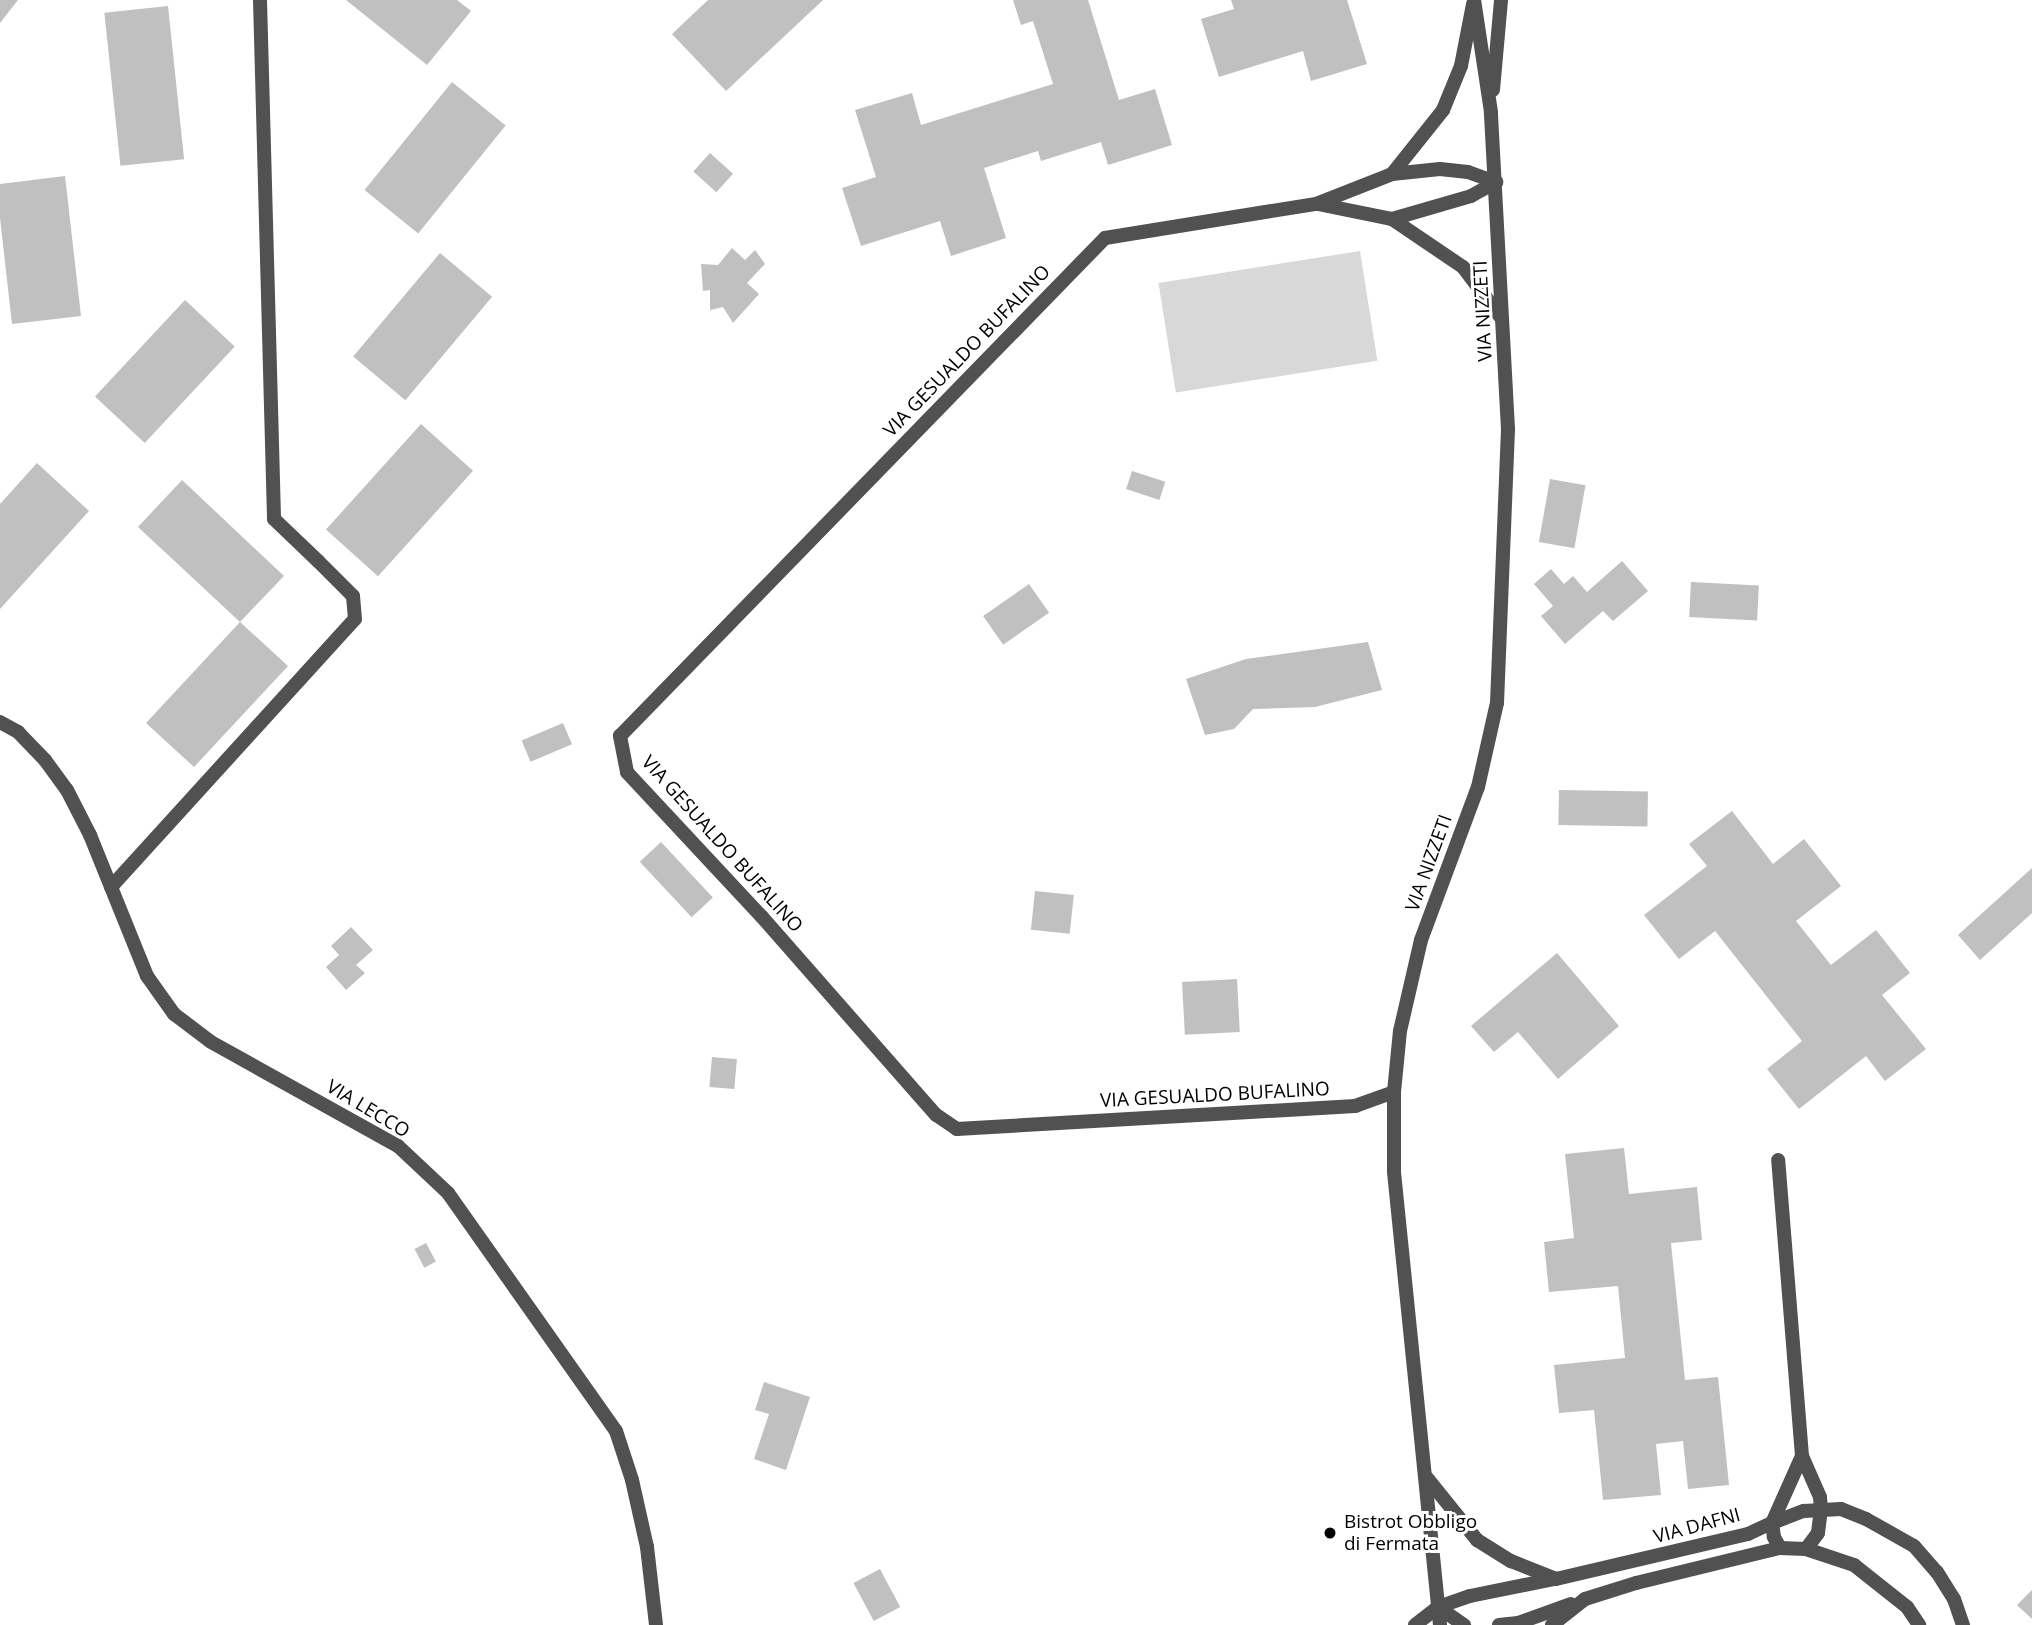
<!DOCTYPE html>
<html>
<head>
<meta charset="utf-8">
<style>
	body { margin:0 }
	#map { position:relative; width:2032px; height:1625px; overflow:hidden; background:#fff; font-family:"Open Sans",sans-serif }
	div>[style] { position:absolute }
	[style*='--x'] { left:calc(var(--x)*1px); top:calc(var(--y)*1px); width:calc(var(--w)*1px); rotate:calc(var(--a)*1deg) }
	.green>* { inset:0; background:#d8d8d8; transform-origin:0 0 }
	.building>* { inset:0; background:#c0c0c0; transform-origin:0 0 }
	.service>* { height:14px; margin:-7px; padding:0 7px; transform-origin:7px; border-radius:7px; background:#515151 }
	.minor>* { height:14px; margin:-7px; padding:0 7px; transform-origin:7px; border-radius:7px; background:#515151 }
	.tertiary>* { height:14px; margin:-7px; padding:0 7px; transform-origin:7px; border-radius:7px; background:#515151 }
	.dots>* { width:19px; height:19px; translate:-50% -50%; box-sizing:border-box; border:4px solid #fff; border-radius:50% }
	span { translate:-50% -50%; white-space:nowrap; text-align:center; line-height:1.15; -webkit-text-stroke:6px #fff; paint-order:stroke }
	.street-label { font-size:19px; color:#000 }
	.poi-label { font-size:19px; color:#000 }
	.left { translate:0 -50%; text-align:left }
</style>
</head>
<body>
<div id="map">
	<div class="green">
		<i style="left:1360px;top:251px;width:111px;height:204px;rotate:81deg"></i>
	</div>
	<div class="building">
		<i style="clip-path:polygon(0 0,18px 0,0 23px)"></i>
		<i style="clip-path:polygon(346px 0,457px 0,471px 11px,427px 65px)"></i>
		<i style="clip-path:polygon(708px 0,823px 0,726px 91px,672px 34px)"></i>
		<i style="clip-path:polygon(1013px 0,1088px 0,1119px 100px,1155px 89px,1172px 145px,1108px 165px,1101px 142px,1041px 161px,1038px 151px,984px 168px,1006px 238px,951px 256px,940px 221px,861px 246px,842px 188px,876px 177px,855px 110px,912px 93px,921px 125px,1053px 84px,1033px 21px,1021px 25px)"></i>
		<i style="clip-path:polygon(1231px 0,1347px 0,1367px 64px,1311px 81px,1303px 51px,1219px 77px,1201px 19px,1234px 9px)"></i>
		<i style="left:168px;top:6px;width:154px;height:64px;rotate:84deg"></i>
		<i style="left:452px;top:82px;width:69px;height:139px;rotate:39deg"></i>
		<i style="left:710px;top:153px;width:31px;height:25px;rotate:42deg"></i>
		<i style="clip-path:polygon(65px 176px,81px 316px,12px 324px,0 218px,0 184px)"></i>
		<i style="clip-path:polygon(732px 248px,745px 260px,755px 250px,765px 264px,747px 283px,759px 294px,733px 323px,723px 307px,710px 310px,710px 290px,703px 291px,701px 264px,718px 265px)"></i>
		<i style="left:440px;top:253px;width:68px;height:135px;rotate:40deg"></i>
		<i style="left:185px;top:300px;width:68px;height:132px;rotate:43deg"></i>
		<i style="left:421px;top:424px;width:70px;height:142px;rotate:42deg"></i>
		<i style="clip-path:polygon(37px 463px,89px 511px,0 609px,0 504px)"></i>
		<i style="left:1132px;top:471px;width:35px;height:19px;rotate:18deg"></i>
		<i style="left:1550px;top:479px;width:36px;height:64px;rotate:10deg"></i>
		<i style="clip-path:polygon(182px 480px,284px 576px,240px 622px,288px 666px,194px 767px,146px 723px,240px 622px,138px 527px)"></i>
		<i style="clip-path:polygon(1622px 561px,1648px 591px,1613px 621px,1603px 611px,1565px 644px,1541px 616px,1553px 606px,1534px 584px,1551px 569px,1564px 584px,1573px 576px,1587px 592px)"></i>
		<i style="left:1691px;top:582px;width:68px;height:35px;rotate:3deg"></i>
		<i style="left:1029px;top:584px;width:35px;height:56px;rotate:55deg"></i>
		<i style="clip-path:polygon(1368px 642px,1382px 690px,1315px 707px,1253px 709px,1234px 729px,1205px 735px,1186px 679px,1246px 659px)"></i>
		<i style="left:563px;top:723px;width:23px;height:45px;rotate:67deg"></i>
		<i style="left:1559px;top:790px;width:89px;height:35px;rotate:1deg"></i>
		<i style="clip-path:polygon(1732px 811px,1773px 864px,1804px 839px,1841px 886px,1796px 921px,1831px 965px,1876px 930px,1910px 973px,1882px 995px,1926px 1049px,1885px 1081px,1866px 1056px,1799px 1109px,1767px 1069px,1802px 1041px,1715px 931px,1679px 959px,1644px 915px,1707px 866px,1689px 844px)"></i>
		<i style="left:661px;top:842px;width:76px;height:29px;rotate:47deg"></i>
		<i style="clip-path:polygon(2032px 868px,2032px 913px,1980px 960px,1958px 935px)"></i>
		<i style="left:1035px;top:891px;width:39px;height:39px;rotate:6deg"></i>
		<i style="clip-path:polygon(351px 927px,373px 950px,356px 965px,365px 973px,346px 990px,326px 967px,339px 955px,331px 946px)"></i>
		<i style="clip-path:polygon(1557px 953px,1619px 1026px,1558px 1079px,1518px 1032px,1494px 1052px,1471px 1026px)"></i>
		<i style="left:1237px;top:979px;width:53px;height:55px;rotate:87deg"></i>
		<i style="left:712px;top:1057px;width:25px;height:30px;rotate:5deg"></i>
		<i style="clip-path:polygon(1624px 1148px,1629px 1194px,1697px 1187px,1702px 1240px,1671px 1243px,1685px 1380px,1718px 1377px,1729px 1485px,1688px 1489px,1683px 1441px,1656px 1444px,1661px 1495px,1603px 1500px,1594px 1410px,1559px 1413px,1554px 1365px,1625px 1358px,1618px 1286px,1549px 1292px,1544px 1242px,1574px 1238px,1565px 1154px)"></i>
		<i style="left:426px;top:1243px;width:21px;height:13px;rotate:62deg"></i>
		<i style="clip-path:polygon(764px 1382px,810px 1397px,786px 1470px,754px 1459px,769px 1414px,755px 1410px)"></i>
		<i style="left:880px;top:1569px;width:43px;height:30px;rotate:62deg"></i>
		<i style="clip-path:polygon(2032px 1590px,2032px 1619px,2017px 1605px)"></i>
	</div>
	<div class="service">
		<i style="--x:111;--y:887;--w:362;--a:-47.7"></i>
		<i style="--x:355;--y:619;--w:23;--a:-95"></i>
		<i style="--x:353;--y:596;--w:49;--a:-135"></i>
		<i style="--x:1415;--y:1625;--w:29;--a:-38"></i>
	</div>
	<div class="minor">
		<i style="--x:260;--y:0;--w:519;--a:88.45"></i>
		<i style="--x:274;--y:519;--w:61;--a:43.7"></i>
		<i style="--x:1392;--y:174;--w:48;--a:-5.9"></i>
		<i style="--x:1440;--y:169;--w:28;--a:6"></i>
		<i style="--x:1468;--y:172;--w:30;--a:20"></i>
		<i style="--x:1318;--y:204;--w:76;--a:11.5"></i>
		<i style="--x:1392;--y:219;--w:86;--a:34.1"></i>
		<i style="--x:1463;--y:267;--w:65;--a:53.1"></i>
		<i style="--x:1392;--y:219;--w:82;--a:-16.2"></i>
		<i style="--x:1471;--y:196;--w:29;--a:-29"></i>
		<i style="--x:0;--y:722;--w:21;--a:29"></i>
		<i style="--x:18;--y:732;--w:39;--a:46"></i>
		<i style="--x:45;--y:760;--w:37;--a:54"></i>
		<i style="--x:67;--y:790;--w:51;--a:62.9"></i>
		<i style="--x:90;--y:835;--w:152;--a:68"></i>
		<i style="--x:147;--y:976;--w:47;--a:54.6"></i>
		<i style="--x:174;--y:1014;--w:46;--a:37.1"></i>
		<i style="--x:211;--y:1042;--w:214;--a:29.1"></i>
		<i style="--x:398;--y:1146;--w:69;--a:43.2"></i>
		<i style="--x:448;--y:1193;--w:291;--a:54.8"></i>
		<i style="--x:616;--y:1431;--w:52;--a:71.9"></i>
		<i style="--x:632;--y:1480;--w:69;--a:77.4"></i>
		<i style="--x:647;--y:1547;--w:79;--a:83.4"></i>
		<i style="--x:1394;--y:1092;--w:41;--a:160.3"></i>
		<i style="--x:1355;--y:1106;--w:399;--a:176.7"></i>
		<i style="--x:957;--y:1129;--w:25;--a:-146"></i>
		<i style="--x:936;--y:1115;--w:264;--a:-131.3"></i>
		<i style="--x:762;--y:917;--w:198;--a:-133"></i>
		<i style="--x:627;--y:772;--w:37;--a:-101"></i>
		<i style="--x:620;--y:736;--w:695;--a:-45.76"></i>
		<i style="--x:1105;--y:238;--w:214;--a:-9.2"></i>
		<i style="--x:1316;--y:204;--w:82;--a:-21.5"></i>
		<i style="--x:1392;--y:174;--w:82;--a:-51.4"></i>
		<i style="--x:1443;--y:110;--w:48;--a:-67.8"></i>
		<i style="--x:1461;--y:66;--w:63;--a:-79"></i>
		<i style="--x:1427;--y:1478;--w:80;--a:51.1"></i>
		<i style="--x:1477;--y:1540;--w:40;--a:32"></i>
		<i style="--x:1511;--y:1561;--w:48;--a:21.8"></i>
		<i style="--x:1556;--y:1579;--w:197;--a:-13.2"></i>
		<i style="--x:1748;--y:1534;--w:26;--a:-25"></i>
		<i style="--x:1772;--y:1523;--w:73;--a:-65.9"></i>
		<i style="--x:1802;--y:1456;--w:297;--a:-94.6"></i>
		<i style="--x:1780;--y:1548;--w:13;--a:-119"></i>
		<i style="--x:1774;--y:1537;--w:14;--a:-98"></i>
		<i style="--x:1772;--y:1523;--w:34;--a:-21"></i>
		<i style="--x:1804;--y:1511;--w:37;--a:-3"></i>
		<i style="--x:1841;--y:1509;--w:27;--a:22"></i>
		<i style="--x:1866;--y:1519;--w:55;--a:29.4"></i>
		<i style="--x:1914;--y:1546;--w:35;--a:49"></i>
		<i style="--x:1937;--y:1572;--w:32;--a:58"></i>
		<i style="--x:1954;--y:1599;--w:28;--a:71"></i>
		<i style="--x:1806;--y:1549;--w:51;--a:18.4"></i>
		<i style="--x:1854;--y:1565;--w:68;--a:38.4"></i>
		<i style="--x:1907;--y:1607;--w:22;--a:56"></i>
		<i style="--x:1438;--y:1607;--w:34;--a:-19"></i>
		<i style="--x:1470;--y:1596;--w:86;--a:-11.4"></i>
		<i style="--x:1438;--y:1607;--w:32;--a:35"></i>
		<i style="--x:1499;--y:1625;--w:19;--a:-6"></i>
		<i style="--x:1518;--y:1623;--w:56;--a:-19.7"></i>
		<i style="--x:1552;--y:1625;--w:42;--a:-38.2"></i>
		<i style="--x:1585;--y:1599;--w:53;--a:-17.4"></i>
		<i style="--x:1636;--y:1583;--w:148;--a:-13.7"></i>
		<i style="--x:1780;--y:1548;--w:26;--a:2"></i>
		<i style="--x:1806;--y:1549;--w:20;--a:-53"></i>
		<i style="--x:1818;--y:1533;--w:24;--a:-83"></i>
		<i style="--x:1821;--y:1509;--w:12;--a:-95"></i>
		<i style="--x:1820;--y:1497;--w:45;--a:-113.7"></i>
	</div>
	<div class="tertiary">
		<i style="--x:1493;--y:90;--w:90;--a:-84.9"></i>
		<i style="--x:1440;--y:1625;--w:456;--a:-95.8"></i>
		<i style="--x:1394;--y:1171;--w:79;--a:-90"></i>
		<i style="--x:1394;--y:1092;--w:61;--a:-84.4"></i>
		<i style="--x:1400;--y:1031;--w:93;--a:-77"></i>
		<i style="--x:1421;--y:940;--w:163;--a:-69.6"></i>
		<i style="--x:1478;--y:787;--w:86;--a:-77.3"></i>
		<i style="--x:1497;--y:703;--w:274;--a:-87.7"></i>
		<i style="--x:1508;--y:429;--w:317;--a:-93.1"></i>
		<i style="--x:1491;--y:112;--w:113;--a:-98.6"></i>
	</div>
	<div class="dots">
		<i style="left:1330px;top:1533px;background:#000"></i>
	</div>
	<div class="street-label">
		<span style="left:1483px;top:311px;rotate:-93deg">VIA NIZZETI</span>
		<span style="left:967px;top:351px;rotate:-46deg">VIA GESUALDO BUFALINO</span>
		<span style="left:722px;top:844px;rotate:48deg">VIA GESUALDO BUFALINO</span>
		<span style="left:1429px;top:863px;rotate:-70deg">VIA NIZZETI</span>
		<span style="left:1215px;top:1095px;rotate:-3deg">VIA GESUALDO BUFALINO</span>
		<span style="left:368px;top:1109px;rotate:31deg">VIA LECCO</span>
		<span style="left:1697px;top:1526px;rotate:-15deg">VIA DAFNI</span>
	</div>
	<div class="poi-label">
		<span class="left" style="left:1344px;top:1533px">Bistrot Obbligo<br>di Fermata</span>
	</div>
</div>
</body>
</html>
